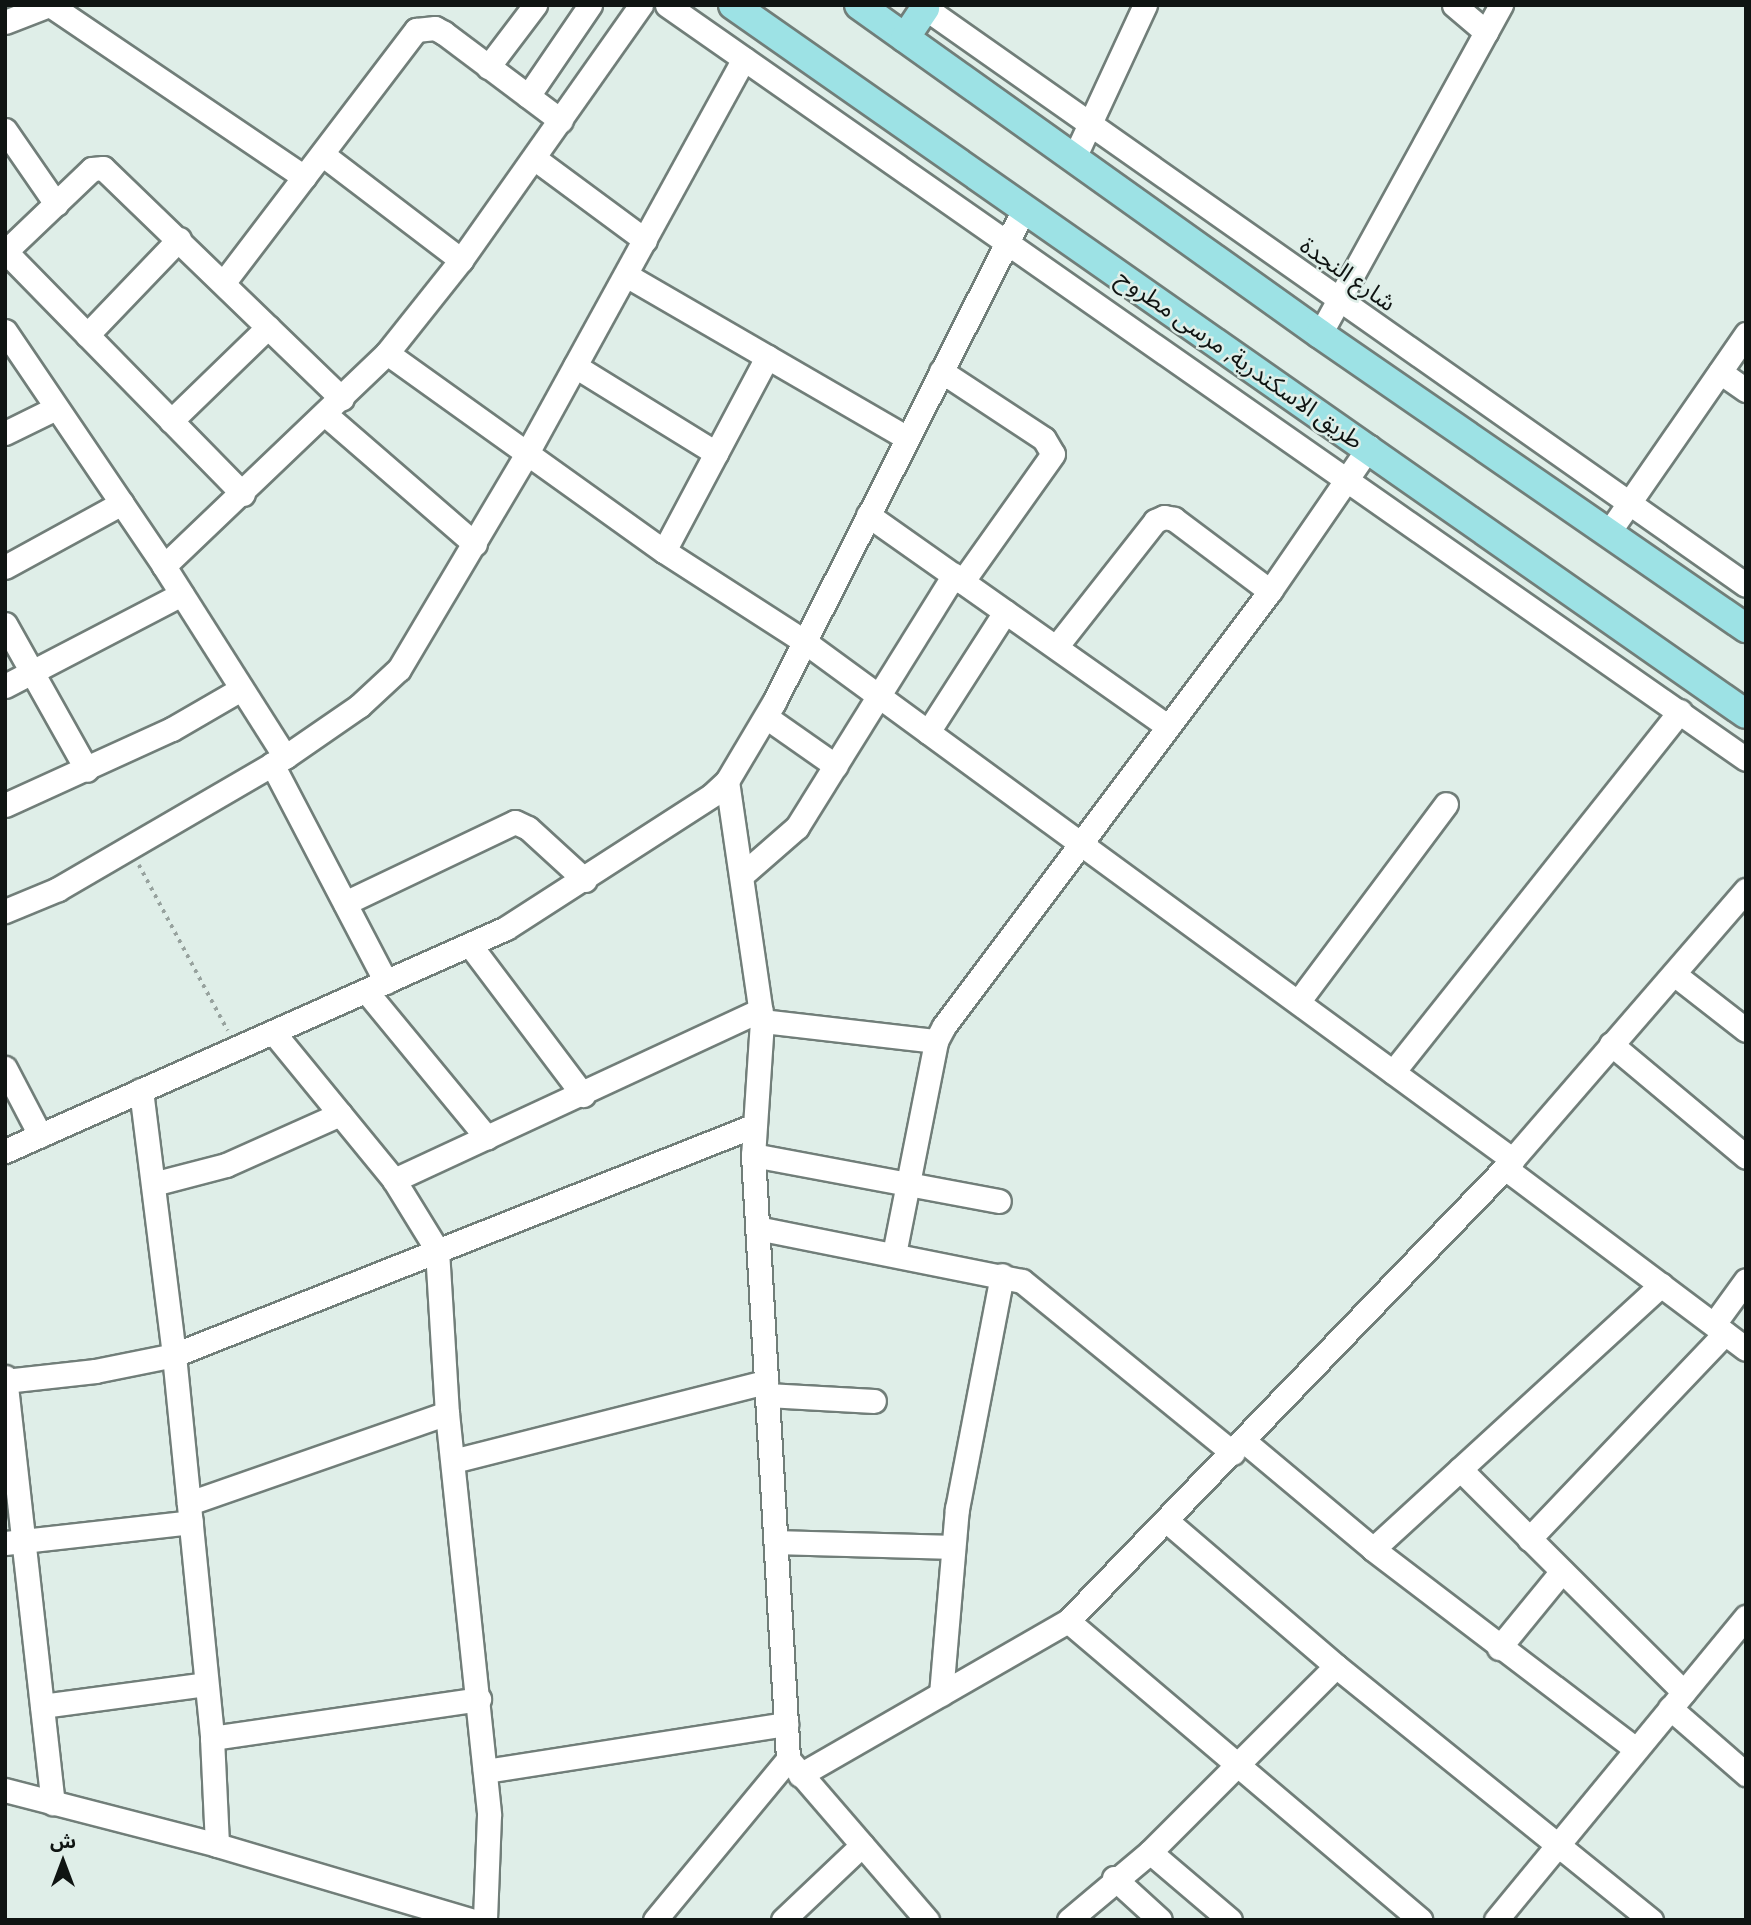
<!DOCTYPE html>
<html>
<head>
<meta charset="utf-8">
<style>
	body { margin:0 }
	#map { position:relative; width:1751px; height:1925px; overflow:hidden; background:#dfeee8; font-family:"Titillium Web","Noto Sans Arabic",sans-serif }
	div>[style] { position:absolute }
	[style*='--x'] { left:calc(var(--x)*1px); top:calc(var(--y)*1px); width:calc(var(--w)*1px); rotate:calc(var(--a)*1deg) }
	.path>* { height:3.5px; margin-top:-1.75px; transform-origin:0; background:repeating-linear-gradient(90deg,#97a29e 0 3.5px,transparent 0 8.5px) }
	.roads { filter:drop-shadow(2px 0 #717e79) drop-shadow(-2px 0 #717e79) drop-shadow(0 2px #717e79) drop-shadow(0 -2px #717e79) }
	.minor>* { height:23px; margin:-11.5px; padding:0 11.5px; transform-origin:11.5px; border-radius:11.5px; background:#fff }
	.major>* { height:28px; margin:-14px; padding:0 14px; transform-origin:14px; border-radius:14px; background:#9de2e5 }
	span { translate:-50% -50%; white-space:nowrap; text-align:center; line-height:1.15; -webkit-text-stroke:5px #dfeee8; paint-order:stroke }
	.street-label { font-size:24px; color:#0f1412 }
	.frame { position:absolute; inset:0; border:7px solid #0f1412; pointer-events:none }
	.north { position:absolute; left:28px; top:1827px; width:70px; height:70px; -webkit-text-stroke:5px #dfeee8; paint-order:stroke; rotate:0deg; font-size:19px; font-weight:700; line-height:28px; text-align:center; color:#0f1412 }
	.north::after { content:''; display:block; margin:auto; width:24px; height:32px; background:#0f1412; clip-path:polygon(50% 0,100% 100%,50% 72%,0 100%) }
</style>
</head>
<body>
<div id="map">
	<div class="path">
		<i style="--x:139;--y:865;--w:188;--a:61.8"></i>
	</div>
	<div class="roads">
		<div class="minor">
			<i style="--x:50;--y:5;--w:307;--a:34.1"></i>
			<i style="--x:667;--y:5;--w:1316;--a:34.95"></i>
			<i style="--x:921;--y:5;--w:1008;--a:35.11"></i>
			<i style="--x:1454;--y:5;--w:42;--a:40.2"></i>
			<i style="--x:5;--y:22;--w:47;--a:-21.1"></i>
			<i style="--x:488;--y:67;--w:78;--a:-52.8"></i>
			<i style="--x:528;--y:96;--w:110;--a:-55.7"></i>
			<i style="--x:5;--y:130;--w:90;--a:55.4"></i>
			<i style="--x:322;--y:154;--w:175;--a:37.3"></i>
			<i style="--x:534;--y:158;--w:138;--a:36.5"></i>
			<i style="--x:1074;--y:158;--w:169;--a:-65.1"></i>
			<i style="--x:5;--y:251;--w:340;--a:45.6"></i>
			<i style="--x:5;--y:252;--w:120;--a:-43.7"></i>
			<i style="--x:92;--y:169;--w:11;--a:-5"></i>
			<i style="--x:103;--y:168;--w:332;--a:44"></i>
			<i style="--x:626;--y:275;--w:325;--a:30.1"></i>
			<i style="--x:224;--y:282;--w:317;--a:-52.7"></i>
			<i style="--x:416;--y:30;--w:19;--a:-6"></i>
			<i style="--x:435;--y:28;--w:10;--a:29"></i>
			<i style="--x:444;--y:33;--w:146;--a:36.9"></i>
			<i style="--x:5;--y:331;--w:284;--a:55.9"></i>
			<i style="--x:164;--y:566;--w:226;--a:57.6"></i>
			<i style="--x:1320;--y:334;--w:376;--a:-61.2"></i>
			<i style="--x:87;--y:335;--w:133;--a:-46.2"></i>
			<i style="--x:387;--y:353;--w:340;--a:35.6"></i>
			<i style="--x:664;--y:551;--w:168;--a:32.8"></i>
			<i style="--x:805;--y:642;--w:877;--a:36.19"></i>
			<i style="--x:575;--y:366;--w:166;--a:31.7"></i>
			<i style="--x:941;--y:371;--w:123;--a:33.4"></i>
			<i style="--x:1044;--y:439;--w:17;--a:59"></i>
			<i style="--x:1053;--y:454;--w:157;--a:125.4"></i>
			<i style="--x:1720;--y:372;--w:32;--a:35"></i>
			<i style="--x:326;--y:415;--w:197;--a:40.9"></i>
			<i style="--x:171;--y:421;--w:135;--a:-44.1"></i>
			<i style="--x:5;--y:433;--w:57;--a:-26.1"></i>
			<i style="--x:868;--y:515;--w:365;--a:35.2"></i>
			<i style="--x:1609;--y:532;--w:241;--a:-55.3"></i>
			<i style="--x:664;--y:551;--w:220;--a:-62"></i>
			<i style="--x:164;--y:566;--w:308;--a:-43.7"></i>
			<i style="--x:387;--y:353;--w:119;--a:-51.5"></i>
			<i style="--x:461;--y:260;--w:312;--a:-54.8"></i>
			<i style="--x:5;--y:567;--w:133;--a:-28.7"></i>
			<i style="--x:5;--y:624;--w:167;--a:60.7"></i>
			<i style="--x:1056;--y:647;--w:160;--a:-51.8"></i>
			<i style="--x:1155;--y:521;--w:10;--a:-24"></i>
			<i style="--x:1164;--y:517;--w:10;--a:11"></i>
			<i style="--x:1174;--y:519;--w:120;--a:36.9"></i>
			<i style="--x:5;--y:686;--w:199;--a:-27.5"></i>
			<i style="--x:766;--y:717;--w:85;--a:35"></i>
			<i style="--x:928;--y:732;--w:143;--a:-57.3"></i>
			<i style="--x:272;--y:764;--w:246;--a:62.4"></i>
			<i style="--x:727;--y:781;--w:243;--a:81.7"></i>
			<i style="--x:762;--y:1021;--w:134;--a:93.8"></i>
			<i style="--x:753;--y:1155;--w:605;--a:86.68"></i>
			<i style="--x:788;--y:1759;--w:213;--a:49.2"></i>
			<i style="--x:5;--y:805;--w:183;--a:-24.5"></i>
			<i style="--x:172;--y:729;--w:80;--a:-30.1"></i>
			<i style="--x:742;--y:875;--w:73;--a:-41.1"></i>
			<i style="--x:797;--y:827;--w:297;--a:-58.1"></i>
			<i style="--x:345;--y:903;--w:188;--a:-25.5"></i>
			<i style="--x:515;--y:822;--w:14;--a:25"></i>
			<i style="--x:528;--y:828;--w:77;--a:42.4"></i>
			<i style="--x:5;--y:911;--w:57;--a:-22.5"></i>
			<i style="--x:58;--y:889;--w:263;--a:-30.2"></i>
			<i style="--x:285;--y:757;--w:90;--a:-34.6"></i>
			<i style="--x:359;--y:706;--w:54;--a:-42.8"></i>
			<i style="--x:399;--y:669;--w:249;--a:-59.3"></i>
			<i style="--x:526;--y:455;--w:452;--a:-61.2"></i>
			<i style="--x:470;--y:945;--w:188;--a:53"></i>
			<i style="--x:1674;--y:974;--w:91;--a:37.9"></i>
			<i style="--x:366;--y:991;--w:190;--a:50.5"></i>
			<i style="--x:1298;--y:1002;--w:247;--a:-53.2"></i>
			<i style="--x:762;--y:1021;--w:175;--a:6.6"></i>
			<i style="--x:273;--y:1032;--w:191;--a:50.7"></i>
			<i style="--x:394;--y:1180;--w:82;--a:58.4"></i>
			<i style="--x:437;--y:1250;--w:163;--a:86.5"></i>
			<i style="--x:447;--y:1413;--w:404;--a:84"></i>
			<i style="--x:489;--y:1815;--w:105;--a:92.2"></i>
			<i style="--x:1611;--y:1044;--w:176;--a:39.9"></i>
			<i style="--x:5;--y:1068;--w:76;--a:62.4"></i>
			<i style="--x:1393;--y:1072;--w:461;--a:-51.5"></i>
			<i style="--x:141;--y:1090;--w:267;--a:82.9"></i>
			<i style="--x:174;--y:1355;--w:385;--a:84.3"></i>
			<i style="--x:212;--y:1738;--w:107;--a:87.3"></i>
			<i style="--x:5;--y:1151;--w:548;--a:-23.99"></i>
			<i style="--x:506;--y:928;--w:245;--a:-32.8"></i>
			<i style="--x:712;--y:795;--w:21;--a:-43"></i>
			<i style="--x:727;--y:781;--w:92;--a:-59.3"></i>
			<i style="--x:774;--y:702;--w:553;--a:-63.11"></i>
			<i style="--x:753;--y:1155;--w:250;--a:10.6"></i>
			<i style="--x:1505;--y:1168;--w:301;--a:36.9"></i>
			<i style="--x:394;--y:1180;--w:404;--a:-24.9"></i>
			<i style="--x:153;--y:1184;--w:75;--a:-14.6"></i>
			<i style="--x:226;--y:1165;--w:125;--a:-24.1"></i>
			<i style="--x:757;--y:1228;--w:270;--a:11.3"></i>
			<i style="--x:1022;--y:1281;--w:272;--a:39.2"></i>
			<i style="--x:894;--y:1254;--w:217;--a:-78.8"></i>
			<i style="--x:936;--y:1041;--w:17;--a:-62"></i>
			<i style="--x:944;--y:1026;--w:544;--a:-53.15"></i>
			<i style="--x:1270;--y:591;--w:175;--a:-55.5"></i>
			<i style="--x:1714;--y:1324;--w:54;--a:-54"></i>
			<i style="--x:5;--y:1377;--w:429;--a:83.6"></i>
			<i style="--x:5;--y:1381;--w:91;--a:-6.3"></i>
			<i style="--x:95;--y:1371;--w:81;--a:-11.4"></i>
			<i style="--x:174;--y:1355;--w:623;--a:-21.58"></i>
			<i style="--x:767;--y:1395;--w:107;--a:3.2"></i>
			<i style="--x:1244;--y:1441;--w:168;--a:39.9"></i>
			<i style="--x:1373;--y:1549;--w:330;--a:37.3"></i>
			<i style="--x:453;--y:1461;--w:323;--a:-14.2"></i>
			<i style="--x:1460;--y:1469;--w:316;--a:44.9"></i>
			<i style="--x:189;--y:1503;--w:273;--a:-19.2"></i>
			<i style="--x:1168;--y:1522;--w:221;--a:40.6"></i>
			<i style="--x:1336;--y:1666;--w:405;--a:38.9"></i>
			<i style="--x:1529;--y:1539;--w:284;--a:-46.4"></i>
			<i style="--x:776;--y:1542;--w:177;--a:1.6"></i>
			<i style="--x:5;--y:1543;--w:187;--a:-6.4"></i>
			<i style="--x:1373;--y:1549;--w:391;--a:-42.5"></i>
			<i style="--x:1068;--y:1621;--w:462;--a:40.3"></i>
			<i style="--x:1499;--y:1648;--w:99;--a:-50.7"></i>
			<i style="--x:941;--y:1694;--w:186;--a:-85.1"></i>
			<i style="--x:957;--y:1509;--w:238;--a:-79.1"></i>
			<i style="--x:42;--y:1706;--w:165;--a:-7.6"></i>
			<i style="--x:1670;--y:1708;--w:101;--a:41"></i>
			<i style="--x:212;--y:1738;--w:270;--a:-8.3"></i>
			<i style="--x:485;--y:1771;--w:305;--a:-8.9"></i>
			<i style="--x:800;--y:1775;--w:309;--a:-29.9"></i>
			<i style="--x:1068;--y:1621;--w:629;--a:-46.03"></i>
			<i style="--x:1505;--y:1168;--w:368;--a:-49.1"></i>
			<i style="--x:5;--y:1790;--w:219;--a:14.5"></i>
			<i style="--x:217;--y:1845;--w:265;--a:16.5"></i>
			<i style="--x:1150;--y:1852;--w:105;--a:40.4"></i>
			<i style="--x:1114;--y:1878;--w:62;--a:42.4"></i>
			<i style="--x:655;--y:1920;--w:209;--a:-50.4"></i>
			<i style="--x:783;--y:1920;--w:109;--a:-43.5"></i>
			<i style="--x:1069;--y:1920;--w:106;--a:-40"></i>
			<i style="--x:1150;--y:1852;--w:263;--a:-45"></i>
			<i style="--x:1496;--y:1920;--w:393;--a:-50.5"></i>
		</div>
		<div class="major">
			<i style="--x:733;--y:5;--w:1236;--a:34.99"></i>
			<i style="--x:859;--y:5;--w:566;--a:35.51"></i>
			<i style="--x:1320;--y:334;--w:518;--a:34.61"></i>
			<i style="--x:905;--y:38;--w:36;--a:-56"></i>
		</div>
	</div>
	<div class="street-label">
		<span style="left:1348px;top:274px;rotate:35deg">شارع النجدة</span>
		<span style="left:1240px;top:359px;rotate:35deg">طريق الاسكندرية, مرسى مطروح</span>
	</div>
	<div class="frame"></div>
	<div class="north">ش</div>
</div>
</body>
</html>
